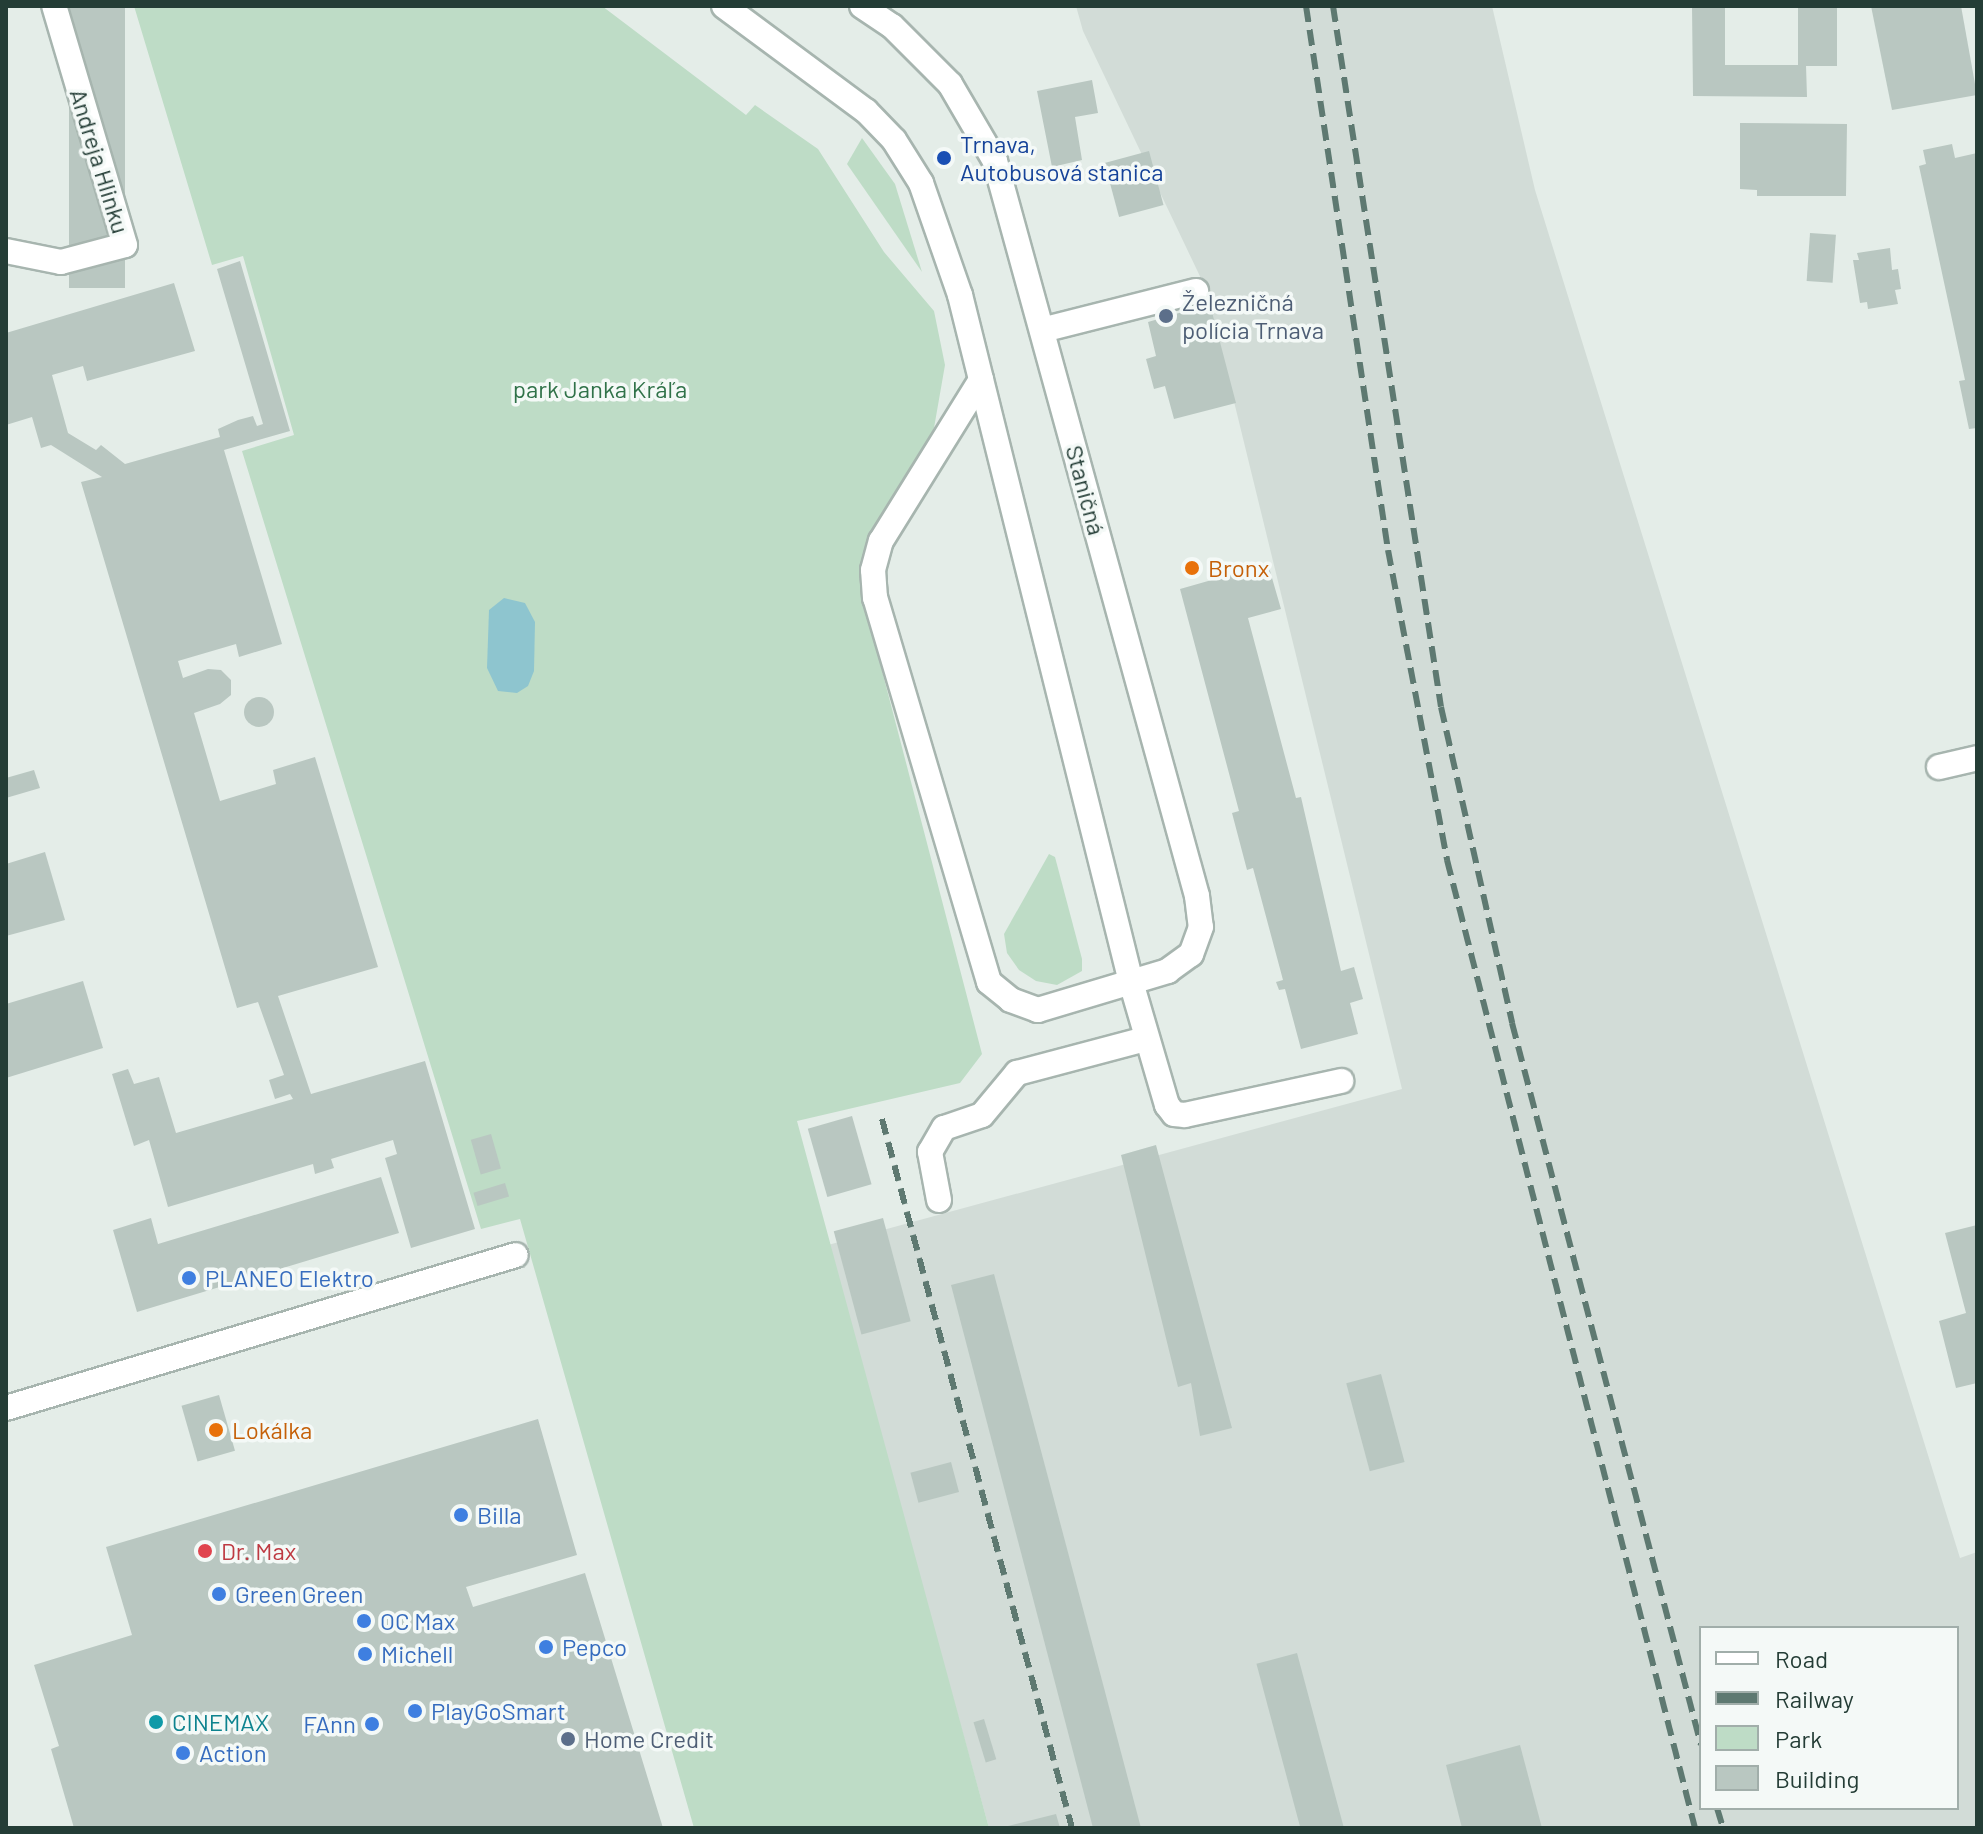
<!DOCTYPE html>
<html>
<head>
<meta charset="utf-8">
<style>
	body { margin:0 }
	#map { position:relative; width:1983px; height:1834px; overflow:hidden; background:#e4ede8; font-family:Barlow,sans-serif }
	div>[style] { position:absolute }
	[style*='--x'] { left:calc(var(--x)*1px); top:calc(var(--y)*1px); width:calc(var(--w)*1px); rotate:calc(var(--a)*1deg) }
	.built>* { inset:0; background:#d2dcd7 }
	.green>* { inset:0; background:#bedcc6 }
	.water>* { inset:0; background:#8ec5cf }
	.building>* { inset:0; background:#b9c7c1; transform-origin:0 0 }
	.round { border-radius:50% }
	.roads { filter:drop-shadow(2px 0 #a7b5af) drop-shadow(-2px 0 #a7b5af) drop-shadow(0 2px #a7b5af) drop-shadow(0 -2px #a7b5af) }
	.minor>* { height:24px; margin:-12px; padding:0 12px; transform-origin:12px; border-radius:12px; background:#fff }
	.rail>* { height:6px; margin-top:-3px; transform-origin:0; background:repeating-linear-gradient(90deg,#5e7971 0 16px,transparent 0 24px) }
	.dots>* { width:22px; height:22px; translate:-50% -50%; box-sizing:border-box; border:4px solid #f4f9f7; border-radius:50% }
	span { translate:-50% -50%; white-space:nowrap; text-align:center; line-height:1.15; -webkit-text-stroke:7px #f4f9f7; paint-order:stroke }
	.transit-label { font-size:24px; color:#164399 }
	.left { translate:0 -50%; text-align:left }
	.street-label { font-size:24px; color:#243d36 }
	.service-label { font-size:24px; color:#4e5e75 }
	.park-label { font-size:24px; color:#307249 }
	.food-label { font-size:24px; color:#c56008 }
	.shop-label { font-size:24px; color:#366cbe }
	.right { translate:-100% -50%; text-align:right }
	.health-label { font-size:24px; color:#be3a42 }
	.culture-label { font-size:24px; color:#0d838f }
	.frame { position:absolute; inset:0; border:8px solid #243d36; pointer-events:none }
	.legend { position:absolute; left:1699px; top:1626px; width:260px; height:184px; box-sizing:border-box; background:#f4f9f7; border:2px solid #a1aeaa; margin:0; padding:10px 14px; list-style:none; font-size:24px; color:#243d36 }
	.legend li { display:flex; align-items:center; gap:16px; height:40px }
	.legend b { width:40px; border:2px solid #a1aeaa }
</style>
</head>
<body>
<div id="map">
	<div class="built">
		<i style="clip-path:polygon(evenodd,1076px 6px,1492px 6px,1535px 190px,1960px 1558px,1977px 1552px,1977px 1828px,989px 1828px,828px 1245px,1402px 1089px,1207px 291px,1083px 31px,1076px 6px,1701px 1628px,1957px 1628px,1957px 1808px,1701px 1808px,1701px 1628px)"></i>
	</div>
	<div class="green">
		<i style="clip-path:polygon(134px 6px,602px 6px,746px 115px,755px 105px,818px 149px,884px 252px,934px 311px,945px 365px,934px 428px,869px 544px,862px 594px,982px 1054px,960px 1083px,797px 1121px,989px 1828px,694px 1828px,520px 1219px,481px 1229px,242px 451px,294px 435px,243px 256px,212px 265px)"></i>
		<i style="clip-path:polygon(862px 138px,895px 184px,922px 272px,847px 164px)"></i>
		<i style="clip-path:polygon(1049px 854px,1055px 857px,1082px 959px,1082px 971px,1057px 985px,1036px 981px,1019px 970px,1007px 953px,1004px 934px)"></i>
	</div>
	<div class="water">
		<i style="clip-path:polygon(504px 598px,525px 603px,535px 622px,534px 671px,528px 686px,517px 693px,498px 691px,487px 668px,489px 610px)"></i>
	</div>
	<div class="building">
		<i style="left:69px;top:6px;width:56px;height:282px"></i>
		<i style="clip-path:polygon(1692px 6px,1725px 6px,1725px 65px,1806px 65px,1807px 97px,1693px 96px)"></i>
		<i style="left:1798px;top:6px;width:39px;height:60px"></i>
		<i style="clip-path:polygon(1871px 6px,1961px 6px,1977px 95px,1892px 110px)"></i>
		<i style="clip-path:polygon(1092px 80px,1098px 113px,1075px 117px,1082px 160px,1052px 167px,1037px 91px)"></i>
		<i style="clip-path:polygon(1740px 123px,1847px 124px,1846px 196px,1757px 196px,1757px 190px,1740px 189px)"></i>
		<i style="clip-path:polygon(1952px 144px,1955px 158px,1977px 153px,1977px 428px,1969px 429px,1959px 381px,1965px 380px,1919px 166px,1926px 164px,1923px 150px)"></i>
		<i style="left:1149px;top:151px;width:56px;height:46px;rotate:75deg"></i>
		<i style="left:1810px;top:233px;width:26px;height:48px;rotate:4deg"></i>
		<i style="clip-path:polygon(1890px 248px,1892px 270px,1898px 269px,1901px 289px,1895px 290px,1898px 304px,1868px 309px,1867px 302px,1860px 303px,1853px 260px,1859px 260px,1857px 253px)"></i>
		<i style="clip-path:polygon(240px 261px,290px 431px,224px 450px,282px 644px,239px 657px,236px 644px,178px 661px,183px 678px,208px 669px,221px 670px,231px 680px,231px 695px,220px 704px,194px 713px,220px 801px,276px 784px,273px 770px,315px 757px,378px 967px,278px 996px,311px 1094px,425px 1061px,475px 1229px,411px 1248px,385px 1158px,397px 1154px,393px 1140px,331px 1159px,334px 1168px,315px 1174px,313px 1164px,168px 1207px,149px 1140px,134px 1146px,112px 1074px,128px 1069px,134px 1084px,159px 1077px,176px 1133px,293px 1099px,290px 1094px,275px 1099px,269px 1080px,284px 1075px,258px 1002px,237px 1008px,81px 482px,102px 477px,51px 445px,41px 448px,32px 417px,6px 425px,6px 333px,174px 283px,195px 351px,87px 381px,83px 366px,52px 375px,68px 433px,96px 450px,101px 445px,125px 464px,220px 437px,218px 429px,238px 420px,253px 416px,257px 426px,263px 424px,217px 269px)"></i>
		<i style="clip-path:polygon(1210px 304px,1236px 403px,1174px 419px,1165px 386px,1154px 389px,1146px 359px,1156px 356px,1148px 322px)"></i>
		<i style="clip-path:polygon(1268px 564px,1281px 609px,1248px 618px,1296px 798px,1301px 797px,1341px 971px,1354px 967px,1363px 999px,1350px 1003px,1358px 1034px,1301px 1049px,1285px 989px,1279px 990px,1276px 982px,1283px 980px,1253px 868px,1247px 870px,1232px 813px,1239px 811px,1180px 589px)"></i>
		<i class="round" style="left:244px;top:697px;width:30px;height:30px"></i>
		<i style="clip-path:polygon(34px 770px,40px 788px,6px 798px,6px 778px)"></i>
		<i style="clip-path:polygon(45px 852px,65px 920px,6px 936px,6px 864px)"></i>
		<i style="clip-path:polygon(83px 981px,103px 1048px,6px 1078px,6px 1004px)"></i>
		<i style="left:852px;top:1116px;width:71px;height:46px;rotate:74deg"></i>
		<i style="left:491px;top:1134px;width:36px;height:21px;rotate:74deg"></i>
		<i style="clip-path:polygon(1156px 1145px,1232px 1428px,1200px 1436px,1191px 1383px,1178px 1387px,1121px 1155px)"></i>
		<i style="clip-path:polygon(381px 1177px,399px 1233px,137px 1312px,113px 1230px,151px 1218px,158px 1244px)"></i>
		<i style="left:505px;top:1183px;width:14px;height:33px;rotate:73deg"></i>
		<i style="left:883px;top:1218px;width:107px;height:51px;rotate:75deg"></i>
		<i style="clip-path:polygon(1977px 1225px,1977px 1383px,1956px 1388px,1939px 1321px,1966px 1313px,1945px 1233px)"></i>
		<i style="clip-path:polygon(994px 1274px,1099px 1669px,1141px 1828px,1093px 1828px,951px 1285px)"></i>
		<i style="left:1381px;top:1374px;width:91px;height:36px;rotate:75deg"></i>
		<i style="left:219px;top:1395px;width:58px;height:39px;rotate:74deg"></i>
		<i style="clip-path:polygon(538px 1419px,577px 1555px,466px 1587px,473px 1607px,585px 1573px,663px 1828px,74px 1828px,51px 1749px,59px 1746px,34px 1665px,132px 1635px,106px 1547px)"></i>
		<i style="left:951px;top:1462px;width:31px;height:42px;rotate:75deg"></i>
		<i style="left:1297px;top:1653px;width:181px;height:42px;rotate:75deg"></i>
		<i style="left:984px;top:1719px;width:42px;height:11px;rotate:73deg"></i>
		<i style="clip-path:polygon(1520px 1745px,1542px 1828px,1462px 1828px,1446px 1765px)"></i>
		<i style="clip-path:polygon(1056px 1814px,1060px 1828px,1004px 1828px,1004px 1827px)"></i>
	</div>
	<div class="roads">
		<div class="minor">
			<i style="--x:724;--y:6;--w:177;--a:36.5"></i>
			<i style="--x:866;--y:111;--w:40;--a:46"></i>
			<i style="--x:894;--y:140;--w:51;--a:57.9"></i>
			<i style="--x:921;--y:183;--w:119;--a:70.8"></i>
			<i style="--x:960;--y:295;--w:708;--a:76.02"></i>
			<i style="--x:1131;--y:982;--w:128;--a:73.7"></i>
			<i style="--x:1167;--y:1105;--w:11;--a:52"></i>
			<i style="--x:1174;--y:1114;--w:11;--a:5"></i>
			<i style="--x:1185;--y:1115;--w:160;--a:-12.3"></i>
			<i style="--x:862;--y:6;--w:36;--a:34"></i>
			<i style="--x:892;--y:26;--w:82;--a:45"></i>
			<i style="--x:950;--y:84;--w:89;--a:59.7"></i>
			<i style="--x:995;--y:161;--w:762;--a:74.63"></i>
			<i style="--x:1197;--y:896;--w:31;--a:83"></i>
			<i style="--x:1201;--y:927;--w:29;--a:110"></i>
			<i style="--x:1191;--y:954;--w:29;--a:144"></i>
			<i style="--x:1168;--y:971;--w:136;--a:163.3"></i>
			<i style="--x:1038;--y:1010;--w:29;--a:-160"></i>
			<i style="--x:1011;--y:1000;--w:28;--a:-141"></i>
			<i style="--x:989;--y:982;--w:401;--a:-106.5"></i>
			<i style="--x:875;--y:598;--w:28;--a:-94"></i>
			<i style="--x:873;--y:570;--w:30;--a:-75"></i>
			<i style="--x:881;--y:541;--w:190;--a:-58.2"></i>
			<i style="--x:6;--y:251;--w:56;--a:11.3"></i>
			<i style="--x:61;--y:262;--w:66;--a:-14.9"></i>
			<i style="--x:125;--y:245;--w:249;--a:-106.5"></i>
			<i style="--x:1042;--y:330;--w:159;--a:-14.2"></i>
			<i style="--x:1939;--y:767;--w:39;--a:-13"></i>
			<i style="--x:939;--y:1200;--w:49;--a:-100.6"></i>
			<i style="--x:930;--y:1152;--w:28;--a:-60"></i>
			<i style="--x:944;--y:1128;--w:40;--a:-18.9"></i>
			<i style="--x:982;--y:1115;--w:55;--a:-50.2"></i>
			<i style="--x:1017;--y:1073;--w:133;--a:-14.8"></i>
			<i style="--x:6;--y:1408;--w:532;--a:-16.7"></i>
		</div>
	</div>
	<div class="rail">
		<i style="--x:1306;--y:6;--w:550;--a:81.43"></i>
		<i style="--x:1388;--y:550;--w:316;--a:79.2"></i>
		<i style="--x:1447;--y:860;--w:999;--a:75.63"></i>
		<i style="--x:1333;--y:6;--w:709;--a:81.24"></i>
		<i style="--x:1441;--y:707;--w:324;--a:77.3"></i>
		<i style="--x:1512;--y:1023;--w:746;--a:75.33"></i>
		<i style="--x:882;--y:1119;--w:734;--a:75"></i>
		<i style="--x:1717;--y:1808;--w:21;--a:73"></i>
	</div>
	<div class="dots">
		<i style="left:944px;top:158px;background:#1a4fb4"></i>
		<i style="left:1166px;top:316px;background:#5c6f8a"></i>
		<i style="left:1192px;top:568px;background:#e8710a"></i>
		<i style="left:189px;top:1278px;background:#3f7fe0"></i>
		<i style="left:216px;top:1430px;background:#e8710a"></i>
		<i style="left:461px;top:1515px;background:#3f7fe0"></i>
		<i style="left:205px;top:1551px;background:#e0444e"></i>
		<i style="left:219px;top:1594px;background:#3f7fe0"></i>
		<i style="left:364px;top:1621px;background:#3f7fe0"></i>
		<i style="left:546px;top:1647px;background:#3f7fe0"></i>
		<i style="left:365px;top:1654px;background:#3f7fe0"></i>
		<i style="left:415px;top:1711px;background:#3f7fe0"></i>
		<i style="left:156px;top:1722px;background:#0f9aa8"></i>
		<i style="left:372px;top:1724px;background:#3f7fe0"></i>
		<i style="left:568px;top:1739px;background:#5c6f8a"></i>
		<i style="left:183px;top:1753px;background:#3f7fe0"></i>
	</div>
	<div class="transit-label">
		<span class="left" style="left:960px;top:158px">Trnava,<br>Autobusová stanica</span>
	</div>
	<div class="street-label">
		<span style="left:100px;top:161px;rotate:73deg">Andreja Hlinku</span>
		<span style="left:1086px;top:490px;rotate:75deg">Staničná</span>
	</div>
	<div class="service-label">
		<span class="left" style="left:1182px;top:316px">Železničná<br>polícia Trnava</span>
		<span class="left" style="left:584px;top:1739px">Home Credit</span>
	</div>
	<div class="park-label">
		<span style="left:600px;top:389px">park Janka Kráľa</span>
	</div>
	<div class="food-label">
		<span class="left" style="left:1208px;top:568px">Bronx</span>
		<span class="left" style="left:232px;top:1430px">Lokálka</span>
	</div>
	<div class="shop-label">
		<span class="left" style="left:205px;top:1278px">PLANEO Elektro</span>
		<span class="left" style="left:477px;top:1515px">Billa</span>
		<span class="left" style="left:235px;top:1594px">Green Green</span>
		<span class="left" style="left:380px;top:1621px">OC Max</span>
		<span class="left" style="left:562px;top:1647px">Pepco</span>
		<span class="left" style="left:381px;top:1654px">Michell</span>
		<span class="left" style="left:431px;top:1711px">PlayGoSmart</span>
		<span class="right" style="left:356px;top:1724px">FAnn</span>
		<span class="left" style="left:199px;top:1753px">Action</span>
	</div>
	<div class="health-label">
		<span class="left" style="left:221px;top:1551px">Dr. Max</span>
	</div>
	<div class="culture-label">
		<span class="left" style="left:172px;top:1722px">CINEMAX</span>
	</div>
	<div class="frame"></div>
	<ul class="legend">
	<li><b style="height:10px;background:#fff"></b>Road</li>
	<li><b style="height:10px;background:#5e7971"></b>Railway</li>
	<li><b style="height:22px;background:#bedcc6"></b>Park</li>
	<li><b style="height:22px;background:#b9c7c1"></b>Building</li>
	</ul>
</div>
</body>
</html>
